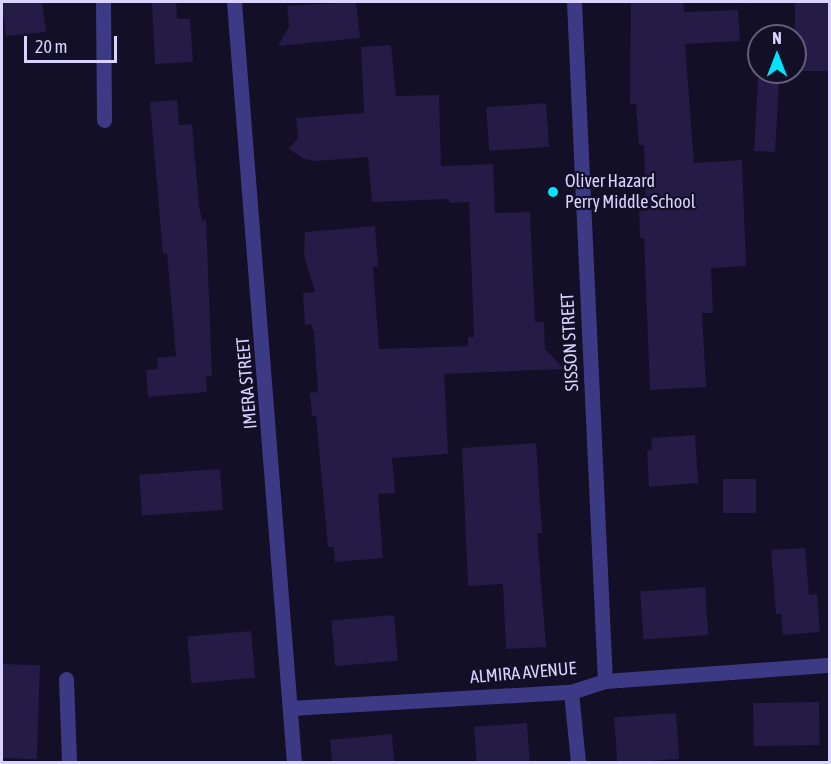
<!DOCTYPE html>
<html>
<head>
<meta charset="utf-8">
<style>
	body { margin:0 }
	#map { position:relative; width:831px; height:764px; overflow:hidden; background:#130f26; font-family:"Asap Condensed",sans-serif }
	div>[style] { position:absolute }
	[style*='--x'] { left:calc(var(--x)*1px); top:calc(var(--y)*1px); width:calc(var(--w)*1px); rotate:calc(var(--a)*1deg) }
	.building>* { inset:0; background:#241b47; transform-origin:0 0 }
	.minor>* { height:15px; margin:-7.5px; padding:0 7.5px; transform-origin:7.5px; border-radius:7.5px; background:#3d3a85 }
	.dots>* { width:16px; height:16px; translate:-50% -50%; box-sizing:border-box; border:3px solid #130f26; border-radius:50% }
	span { translate:-50% -50%; white-space:nowrap; text-align:center; line-height:1.15; -webkit-text-stroke:4.5px #130f26; paint-order:stroke }
	.poi-label { font-size:18px; color:#d9d4ff }
	.left { translate:0 -50%; text-align:left }
	.street-label { font-size:18px; color:#d9d4ff }
	.frame { position:absolute; inset:0; border:3px solid #d9d4ff; pointer-events:none }
	.north { position:absolute; left:747px; top:24px; width:60px; height:60px; box-sizing:border-box; background:#130f26; border:2px solid #625e7d; border-radius:50%; rotate:0deg; font-size:16px; font-weight:700; line-height:24px; text-align:center; color:#d9d4ff }
	.north::after { content:''; display:block; margin:auto; width:21px; height:27px; background:#00e5ff; clip-path:polygon(50% 0,100% 100%,50% 72%,0 100%) }
	.scale { position:absolute; left:24px; top:36px; width:93px; height:27px; box-sizing:border-box; border:3px solid #d9d4ff; border-top:0; padding-left:8px; font-size:18px; line-height:21px; white-space:nowrap; color:#d9d4ff; -webkit-text-stroke:4px #130f26; paint-order:stroke }
</style>
</head>
<body>
<div id="map">
	<div class="building">
		<i style="clip-path:polygon(2px 2px,42px 2px,46px 32px,6px 36px)"></i>
		<i style="clip-path:polygon(152px 2px,176px 2px,177px 19px,190px 19px,193px 62px,155px 64px)"></i>
		<i style="clip-path:polygon(356px 2px,360px 38px,278px 46px,289px 26px,287px 6px)"></i>
		<i style="clip-path:polygon(631px 2px,683px 2px,684px 12px,738px 10px,740px 41px,685px 44px,694px 163px,742px 160px,746px 266px,711px 268px,713px 313px,702px 313px,706px 387px,650px 390px,644px 238px,640px 238px,639px 211px,646px 211px,644px 145px,639px 145px,636px 104px,630px 104px)"></i>
		<i style="left:795px;top:2px;width:35px;height:69px"></i>
		<i style="clip-path:polygon(391px 45px,396px 96px,439px 95px,441px 166px,493px 164px,495px 213px,530px 212px,535px 322px,544px 322px,545px 349px,564px 369px,444px 374px,448px 454px,392px 458px,395px 493px,378px 494px,383px 558px,335px 562px,334px 547px,328px 547px,316px 416px,312px 416px,310px 393px,318px 392px,314px 332px,311px 324px,305px 325px,303px 293px,315px 292px,304px 256px,305px 232px,375px 226px,378px 267px,373px 267px,379px 349px,468px 346px,468px 337px,474px 337px,469px 202px,449px 203px,449px 199px,372px 202px,368px 157px,316px 161px,304px 159px,289px 149px,298px 138px,296px 118px,364px 113px,361px 47px)"></i>
		<i style="left:758px;top:78px;width:21px;height:73px;rotate:3deg"></i>
		<i style="clip-path:polygon(177px 100px,179px 125px,192px 124px,199px 205px,202px 221px,206px 220px,212px 376px,206px 376px,207px 392px,148px 397px,146px 370px,158px 369px,157px 358px,176px 356px,167px 253px,163px 254px,150px 102px)"></i>
		<i style="left:546px;top:103px;width:44px;height:60px;rotate:86deg"></i>
		<i style="clip-path:polygon(695px 435px,698px 483px,649px 487px,647px 450px,652px 450px,651px 438px)"></i>
		<i style="clip-path:polygon(536px 443px,542px 533px,537px 533px,546px 647px,506px 649px,503px 584px,468px 586px,462px 448px)"></i>
		<i style="left:220px;top:469px;width:41px;height:81px;rotate:86deg"></i>
		<i style="left:723px;top:479px;width:33px;height:34px"></i>
		<i style="clip-path:polygon(805px 548px,809px 595px,817px 594px,820px 632px,783px 635px,781px 614px,776px 614px,771px 550px)"></i>
		<i style="left:705px;top:587px;width:48px;height:65px;rotate:86deg"></i>
		<i style="left:394px;top:615px;width:46px;height:63px;rotate:85deg"></i>
		<i style="left:251px;top:631px;width:47px;height:64px;rotate:85deg"></i>
		<i style="left:2px;top:664px;width:38px;height:94px;rotate:2deg"></i>
		<i style="left:819px;top:702px;width:43px;height:66px;rotate:89deg"></i>
		<i style="left:676px;top:713px;width:46px;height:62px;rotate:86deg"></i>
		<i style="left:527px;top:723px;width:39px;height:53px;rotate:86deg"></i>
		<i style="clip-path:polygon(392px 734px,394px 762px,332px 762px,330px 740px)"></i>
	</div>
	<div class="minor">
		<i style="--x:103;--y:2;--w:118;--a:89.5"></i>
		<i style="--x:234;--y:2;--w:762;--a:85.49"></i>
		<i style="--x:574;--y:2;--w:680;--a:87.39"></i>
		<i style="--x:66;--y:679;--w:83;--a:87.9"></i>
		<i style="--x:571;--y:692;--w:70;--a:84.3"></i>
		<i style="--x:290;--y:708;--w:281;--a:-3.3"></i>
		<i style="--x:571;--y:692;--w:36;--a:-18"></i>
		<i style="--x:605;--y:681;--w:226;--a:-4.1"></i>
	</div>
	<div class="dots">
		<i style="left:553px;top:192px;background:#00e5ff"></i>
	</div>
	<div class="poi-label">
		<span class="left" style="left:565px;top:192px">Oliver Hazard<br>Perry Middle School</span>
	</div>
	<div class="street-label">
		<span style="left:570px;top:342px;rotate:-93deg">SISSON STREET</span>
		<span style="left:247px;top:383px;rotate:-95deg">IMERA STREET</span>
		<span style="left:523px;top:673px;rotate:-5deg">ALMIRA AVENUE</span>
	</div>
	<div class="frame"></div>
	<div class="north">N</div>
	<div class="scale">20 m</div>
</div>
</body>
</html>
